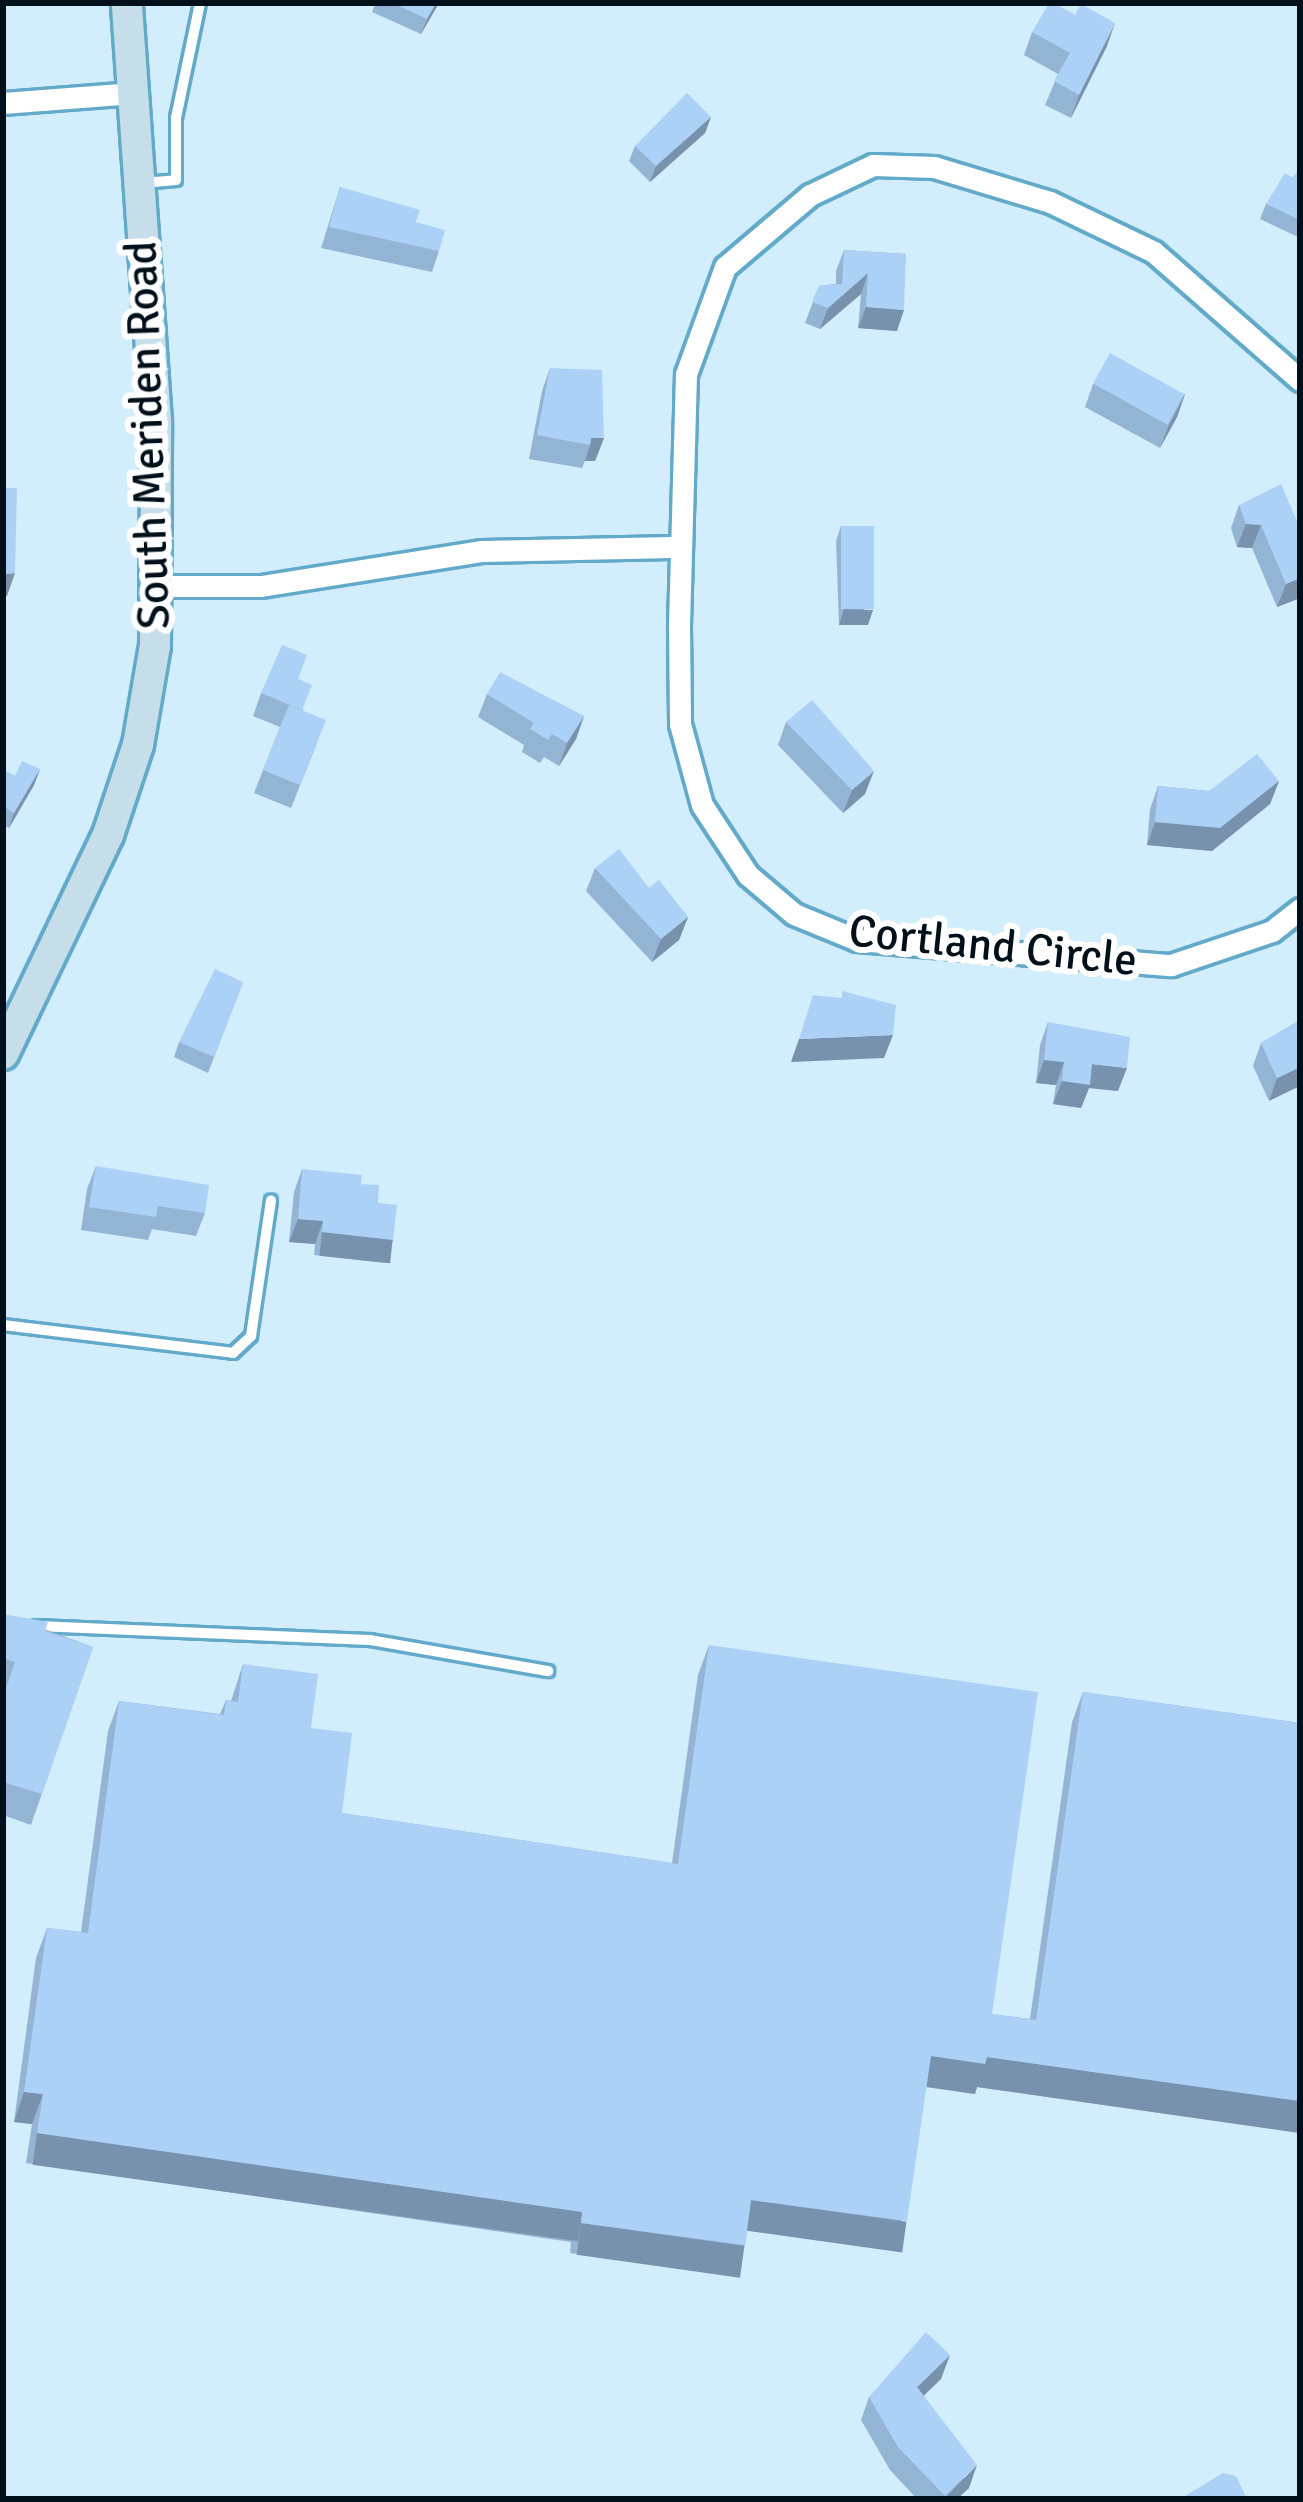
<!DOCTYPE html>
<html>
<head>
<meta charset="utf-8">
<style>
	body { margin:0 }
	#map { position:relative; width:1303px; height:2502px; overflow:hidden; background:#d2edfb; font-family:Signika,sans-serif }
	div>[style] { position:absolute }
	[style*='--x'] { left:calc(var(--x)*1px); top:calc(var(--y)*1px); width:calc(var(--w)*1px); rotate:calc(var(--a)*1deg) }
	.roads { filter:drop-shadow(3px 0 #63aaca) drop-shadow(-3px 0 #63aaca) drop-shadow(0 3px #63aaca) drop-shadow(0 -3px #63aaca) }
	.lane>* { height:10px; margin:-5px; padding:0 5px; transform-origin:5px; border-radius:5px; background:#fff }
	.street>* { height:21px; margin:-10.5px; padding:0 10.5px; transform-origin:10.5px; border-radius:10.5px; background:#fff }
	.secondary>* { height:30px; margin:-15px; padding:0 15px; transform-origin:15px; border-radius:15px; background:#c6dee9 }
	.wall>* { inset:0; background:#94b4d4 }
	.shaded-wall>* { inset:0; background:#7892ad; transform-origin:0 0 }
	.building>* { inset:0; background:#acd1f7; transform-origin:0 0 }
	span { translate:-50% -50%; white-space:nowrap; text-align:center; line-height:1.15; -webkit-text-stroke:12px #fff; paint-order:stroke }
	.street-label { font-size:45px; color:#00101a }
	.frame { position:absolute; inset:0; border:6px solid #00101a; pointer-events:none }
</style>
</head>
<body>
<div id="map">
	<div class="roads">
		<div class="lane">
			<i style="--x:143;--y:183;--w:33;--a:-5"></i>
			<i style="--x:176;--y:180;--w:62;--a:-90"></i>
			<i style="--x:176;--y:118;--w:117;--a:-78.2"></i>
			<i style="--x:3;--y:1325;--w:232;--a:6.9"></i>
			<i style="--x:233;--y:1353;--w:25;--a:-43"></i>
			<i style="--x:251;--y:1336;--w:137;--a:-81.6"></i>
			<i style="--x:36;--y:1626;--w:334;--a:2.4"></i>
			<i style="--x:370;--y:1640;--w:181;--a:9.9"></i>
		</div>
		<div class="street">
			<i style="--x:3;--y:103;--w:130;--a:-4.4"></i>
			<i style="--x:1300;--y:380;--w:194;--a:-138.8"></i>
			<i style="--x:1154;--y:252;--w:115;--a:-154.3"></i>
			<i style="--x:1050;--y:202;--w:121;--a:-163.2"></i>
			<i style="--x:934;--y:167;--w:61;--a:-178.1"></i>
			<i style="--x:873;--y:165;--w:70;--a:154.5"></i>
			<i style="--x:810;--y:195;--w:111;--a:139.7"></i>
			<i style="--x:725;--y:267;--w:114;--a:110"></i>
			<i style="--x:686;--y:374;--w:251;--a:91.6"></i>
			<i style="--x:679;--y:625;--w:99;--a:89.4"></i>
			<i style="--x:680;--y:724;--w:84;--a:74.8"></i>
			<i style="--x:702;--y:805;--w:84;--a:56.7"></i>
			<i style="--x:748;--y:875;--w:60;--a:40.3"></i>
			<i style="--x:794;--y:914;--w:68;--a:22.4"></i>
			<i style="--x:857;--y:940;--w:315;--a:4.6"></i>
			<i style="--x:1171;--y:965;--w:107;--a:-18.6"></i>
			<i style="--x:1272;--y:931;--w:36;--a:-38"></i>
			<i style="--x:159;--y:586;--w:102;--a:0"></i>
			<i style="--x:261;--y:586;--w:224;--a:-9"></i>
			<i style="--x:482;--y:551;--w:198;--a:-1.2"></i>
		</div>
		<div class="secondary">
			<i style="--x:3;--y:1054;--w:243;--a:-64.4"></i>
			<i style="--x:108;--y:835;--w:95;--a:-71.6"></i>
			<i style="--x:138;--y:745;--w:100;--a:-80.3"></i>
			<i style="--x:155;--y:646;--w:225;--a:-89.7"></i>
			<i style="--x:156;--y:421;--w:419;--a:-94"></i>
		</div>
	</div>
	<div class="wall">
		<i style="clip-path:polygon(376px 3px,439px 3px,421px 34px,372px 12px)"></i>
		<i style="clip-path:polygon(1032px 32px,1107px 46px,1071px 118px,1045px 105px,1058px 74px,1024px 55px)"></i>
		<i style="clip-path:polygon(711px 117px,705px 133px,650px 182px,629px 161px,635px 146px)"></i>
		<i style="clip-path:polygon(1300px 170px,1300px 238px,1260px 219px,1266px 204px)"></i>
		<i style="clip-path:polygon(340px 187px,416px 222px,439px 251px,432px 272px,321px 248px)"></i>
		<i style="clip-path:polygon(844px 250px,906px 254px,897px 331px,858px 328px,861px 294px,820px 329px,805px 323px,819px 286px,836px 284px,836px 271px)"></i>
		<i style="clip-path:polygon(550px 368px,604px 438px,595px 461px,585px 461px,582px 468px,529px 459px,542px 391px)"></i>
		<i style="clip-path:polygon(1093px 384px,1185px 394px,1177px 417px,1160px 448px,1085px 407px)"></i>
		<i style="clip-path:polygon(1239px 505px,1300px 528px,1300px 598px,1277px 607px,1252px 548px,1237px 547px,1231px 528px)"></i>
		<i style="clip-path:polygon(841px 526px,868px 625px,839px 625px,836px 541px)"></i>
		<i style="clip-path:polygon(299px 679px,303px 711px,317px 743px,291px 808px,254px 793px,280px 727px,253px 716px,261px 693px)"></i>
		<i style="clip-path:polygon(487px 694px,584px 716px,576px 739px,559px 766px,544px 757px,540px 763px,522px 752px,524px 745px,478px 717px)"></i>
		<i style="clip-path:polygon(786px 722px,865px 794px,843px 813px,778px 745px)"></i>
		<i style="clip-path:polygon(40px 769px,34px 785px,9px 828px,3px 825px,3px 770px,15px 776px)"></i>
		<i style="clip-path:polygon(1279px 781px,1270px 804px,1212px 851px,1147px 845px,1150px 809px,1158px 786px,1209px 791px)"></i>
		<i style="clip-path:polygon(595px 868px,649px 888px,688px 917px,679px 940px,652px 962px,586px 891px)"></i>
		<i style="clip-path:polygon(243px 982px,208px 1073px,174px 1057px,179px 1042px)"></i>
		<i style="clip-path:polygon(1300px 1020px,1269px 1101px,1253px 1066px,1261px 1043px)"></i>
		<i style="clip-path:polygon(1048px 1022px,1118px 1091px,1089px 1088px,1081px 1108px,1053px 1104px,1056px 1085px,1036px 1083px,1040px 1045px)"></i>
		<i style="clip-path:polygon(96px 1166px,205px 1213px,196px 1236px,152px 1229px,148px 1240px,81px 1230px,87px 1189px)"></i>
		<i style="clip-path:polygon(302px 1169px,361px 1184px,378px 1203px,393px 1240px,385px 1263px,314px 1255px,315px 1244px,289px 1242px,294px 1192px)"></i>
		<i style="clip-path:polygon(3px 1614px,93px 1647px,31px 1825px,3px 1815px)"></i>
		<i style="clip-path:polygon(709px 1645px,992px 2014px,1030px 2019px,1072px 1722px,1083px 1692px,1300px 1723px,1300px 2133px,977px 2087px,975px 2094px,926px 2087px,896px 2251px,747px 2230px,745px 2245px,734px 2275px,570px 2253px,571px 2242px,26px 2163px,32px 2124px,14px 2122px,36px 1958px,47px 1928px,81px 1932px,108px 1731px,119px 1701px,220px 1714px,226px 1700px,231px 1701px,243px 1664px,311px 1728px,342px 1813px,672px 1863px,698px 1675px)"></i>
		<i style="clip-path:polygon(941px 2379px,924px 2395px,969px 2488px,957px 2499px,917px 2499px,890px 2470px,861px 2420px,869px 2397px)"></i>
	</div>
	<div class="shaded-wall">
		<i style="clip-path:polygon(436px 3px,439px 3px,421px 34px,427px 19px)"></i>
		<i style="clip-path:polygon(1115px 23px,1107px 46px,1071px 118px,1079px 95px)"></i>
		<i style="clip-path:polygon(711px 117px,705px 133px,650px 182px,656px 166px)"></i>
		<i style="clip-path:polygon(868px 273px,861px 294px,820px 329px,828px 308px)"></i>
		<i style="clip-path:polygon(866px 307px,904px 310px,897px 331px,858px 328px)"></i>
		<i style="clip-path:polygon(1185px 394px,1177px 417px,1160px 448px,1169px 425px)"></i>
		<i style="clip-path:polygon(591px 438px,604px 438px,595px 461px,585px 461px,590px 445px)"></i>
		<i style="clip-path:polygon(1246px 524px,1261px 525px,1252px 548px,1237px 547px)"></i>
		<i style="clip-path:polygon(15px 573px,7px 596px,3px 597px,3px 574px)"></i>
		<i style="clip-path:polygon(1300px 578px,1300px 598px,1277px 607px,1286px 584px)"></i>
		<i style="clip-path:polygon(844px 609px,873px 610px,868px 625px,839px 625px)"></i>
		<i style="clip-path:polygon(584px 716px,576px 739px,559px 766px,567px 743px)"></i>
		<i style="clip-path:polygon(40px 769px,34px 785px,9px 828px,14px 813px)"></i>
		<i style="clip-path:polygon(874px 771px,865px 794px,843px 813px,852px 790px)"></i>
		<i style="clip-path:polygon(1279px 781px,1270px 804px,1212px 851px,1147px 845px,1155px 822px)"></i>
		<i style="clip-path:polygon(688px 917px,679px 940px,652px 962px,661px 939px)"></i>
		<i style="clip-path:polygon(893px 1035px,884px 1058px,791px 1062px,799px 1039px)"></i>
		<i style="clip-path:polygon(1044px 1060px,1064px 1062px,1056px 1085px,1036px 1083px)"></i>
		<i style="clip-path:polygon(1092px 1064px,1127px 1068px,1118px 1091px,1089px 1088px,1081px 1108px,1053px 1104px,1062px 1081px)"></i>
		<i style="clip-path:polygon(1300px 1067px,1300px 1086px,1269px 1101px,1277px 1078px)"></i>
		<i style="clip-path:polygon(298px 1219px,323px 1221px,315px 1244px,289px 1242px)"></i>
		<i style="left:322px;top:1232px;width:71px;height:24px;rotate:6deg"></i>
		<i style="clip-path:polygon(931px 2056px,987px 2057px,1300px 2101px,1300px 2133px,977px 2087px,975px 2094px,920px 2086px)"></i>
		<i style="clip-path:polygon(24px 2092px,43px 2094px,32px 2124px,14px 2122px)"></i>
		<i style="left:37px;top:2133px;width:551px;height:32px;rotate:8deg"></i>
		<i style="left:751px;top:2200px;width:157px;height:31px;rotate:8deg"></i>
		<i style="left:581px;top:2223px;width:165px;height:32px;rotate:8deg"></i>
		<i style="clip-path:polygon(950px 2355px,941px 2379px,909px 2410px,917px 2387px)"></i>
		<i style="clip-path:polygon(977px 2465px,969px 2488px,957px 2499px,944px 2499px)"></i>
	</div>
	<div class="building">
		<i style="clip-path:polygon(392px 3px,436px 3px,427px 19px)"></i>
		<i style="clip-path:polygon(1049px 3px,1054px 3px,1075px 15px,1081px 4px,1115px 23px,1079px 95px,1054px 81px,1070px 53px,1032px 32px)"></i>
		<i style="clip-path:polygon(687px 93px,711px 117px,656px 166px,635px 146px)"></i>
		<i style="clip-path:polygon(1299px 169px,1300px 170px,1300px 220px,1266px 204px,1285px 173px,1293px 178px)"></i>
		<i style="clip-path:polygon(340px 187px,420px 210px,416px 222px,445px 230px,439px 251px,329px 227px)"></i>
		<i style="clip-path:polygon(844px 250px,906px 254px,904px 310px,866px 307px,868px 273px,828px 308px,812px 302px,819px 286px,842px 284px)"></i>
		<i style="left:1110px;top:353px;width:85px;height:35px;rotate:29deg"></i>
		<i style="clip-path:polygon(550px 368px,602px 370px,604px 438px,591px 438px,590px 445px,537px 435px)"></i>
		<i style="clip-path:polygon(1281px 484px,1300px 528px,1300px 578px,1286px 584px,1261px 525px,1246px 524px,1239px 505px)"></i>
		<i style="clip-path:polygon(3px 488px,17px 488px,15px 573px,3px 574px)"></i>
		<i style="left:841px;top:526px;width:33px;height:83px"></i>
		<i style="clip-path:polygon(282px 645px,307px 655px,298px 679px,312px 685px,302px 710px,261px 693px)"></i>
		<i style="clip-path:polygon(500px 672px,584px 716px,567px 743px,552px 734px,548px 740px,530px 729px,534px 723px,487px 694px)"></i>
		<i style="clip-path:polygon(812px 700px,874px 771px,852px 790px,786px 722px)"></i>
		<i style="left:289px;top:705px;width:40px;height:70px;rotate:22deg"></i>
		<i style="clip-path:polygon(1257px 754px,1279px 781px,1220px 828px,1155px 822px,1158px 786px,1209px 791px)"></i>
		<i style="clip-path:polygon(22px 761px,40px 769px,14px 813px,3px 806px,3px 770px,15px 776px)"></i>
		<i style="clip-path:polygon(619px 849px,649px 888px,659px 880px,688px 917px,661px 939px,595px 868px)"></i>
		<i style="clip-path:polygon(215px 969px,243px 982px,214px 1057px,179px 1042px)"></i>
		<i style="clip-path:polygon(842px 991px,896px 1005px,893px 1035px,799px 1039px,813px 995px,842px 998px)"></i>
		<i style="clip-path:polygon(1300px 1020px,1300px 1067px,1277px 1078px,1261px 1043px)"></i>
		<i style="clip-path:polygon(1048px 1022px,1130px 1037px,1127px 1068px,1092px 1064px,1090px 1085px,1062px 1081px,1064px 1062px,1044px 1060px)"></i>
		<i style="clip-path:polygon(96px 1166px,209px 1185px,205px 1213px,158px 1206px,156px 1217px,89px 1207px)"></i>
		<i style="clip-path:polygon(302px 1169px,362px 1175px,361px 1184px,379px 1185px,378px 1203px,397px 1205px,393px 1240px,322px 1232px,323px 1221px,298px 1219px)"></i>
		<i style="clip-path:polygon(3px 1614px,48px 1622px,45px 1631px,93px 1647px,42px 1794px,3px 1782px,3px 1697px,15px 1662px,3px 1658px)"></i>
		<i style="clip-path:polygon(709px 1645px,1038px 1692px,992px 2014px,1036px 2020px,1083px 1692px,1300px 1723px,1300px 2101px,987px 2057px,985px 2064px,931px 2056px,907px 2221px,751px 2200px,745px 2245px,581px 2223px,582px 2212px,37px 2133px,43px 2094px,24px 2092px,47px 1928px,88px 1933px,119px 1701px,224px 1715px,226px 1700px,238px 1702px,243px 1664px,318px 1674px,311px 1728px,352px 1733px,342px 1813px,678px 1864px)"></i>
		<i style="clip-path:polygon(926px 2332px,950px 2355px,917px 2387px,977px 2465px,945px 2496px,898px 2447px,869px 2397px)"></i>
		<i style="clip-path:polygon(1223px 2473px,1236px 2476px,1247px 2499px,1180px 2499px)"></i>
	</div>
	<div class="street-label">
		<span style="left:148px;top:435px;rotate:-92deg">South Meriden Road</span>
		<span style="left:993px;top:946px;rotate:6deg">Cortland Circle</span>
	</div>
	<div class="frame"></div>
</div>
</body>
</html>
